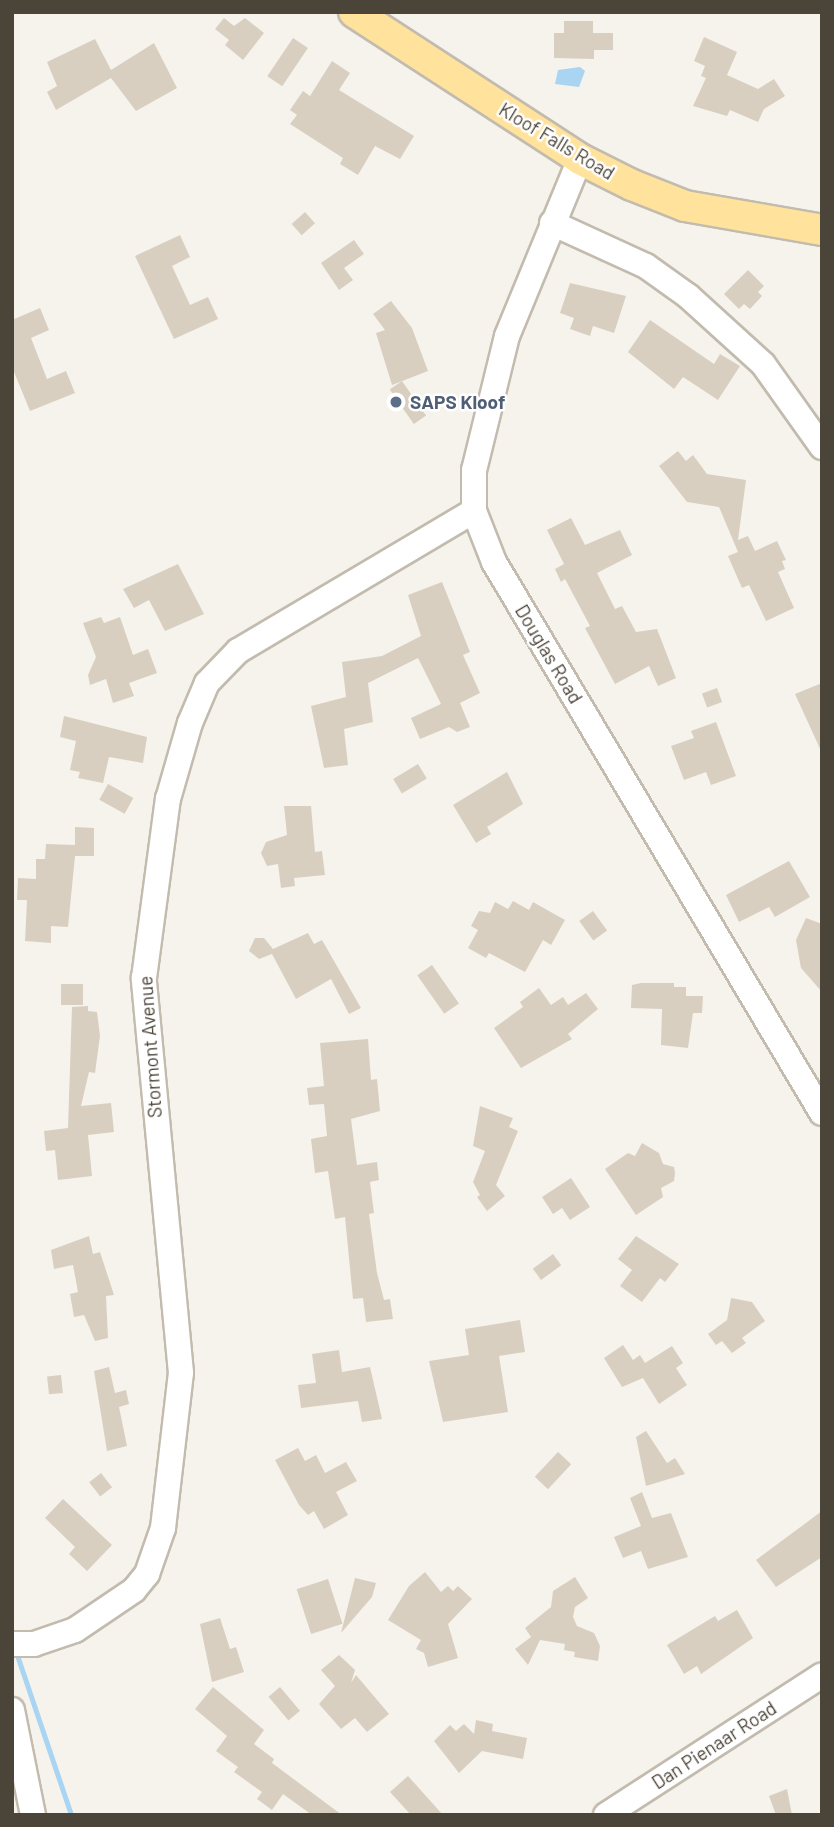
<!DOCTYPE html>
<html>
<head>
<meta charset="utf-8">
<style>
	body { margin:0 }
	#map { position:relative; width:834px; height:1827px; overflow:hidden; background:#f6f3ec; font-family:Barlow,sans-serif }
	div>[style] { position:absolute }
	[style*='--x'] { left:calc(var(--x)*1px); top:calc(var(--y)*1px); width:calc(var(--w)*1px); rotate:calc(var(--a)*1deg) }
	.water>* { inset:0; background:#a9d4f2 }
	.stream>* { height:5px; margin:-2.5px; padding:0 2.5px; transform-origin:2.5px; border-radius:2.5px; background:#a9d4f2 }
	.building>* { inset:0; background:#d8cfc1; transform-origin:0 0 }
	.roads { filter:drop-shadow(2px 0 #c2bbae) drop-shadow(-2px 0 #c2bbae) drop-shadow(0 2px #c2bbae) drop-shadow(0 -2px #c2bbae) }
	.minor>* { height:24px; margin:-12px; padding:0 12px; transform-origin:12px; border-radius:12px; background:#fff }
	.major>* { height:30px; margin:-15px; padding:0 15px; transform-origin:15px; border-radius:15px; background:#ffe39c }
	.dots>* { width:19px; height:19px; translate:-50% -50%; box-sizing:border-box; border:4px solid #fff; border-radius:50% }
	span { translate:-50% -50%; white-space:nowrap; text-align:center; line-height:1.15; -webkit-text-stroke:5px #fff; paint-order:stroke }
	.street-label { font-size:19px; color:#4b4439 }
	.service-label { font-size:19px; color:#4e5e75; font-weight:700 }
	.left { translate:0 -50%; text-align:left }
	.frame { position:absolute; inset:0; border:14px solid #4b4439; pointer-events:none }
</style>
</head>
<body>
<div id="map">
	<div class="water">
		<i style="clip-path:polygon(580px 67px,585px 71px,579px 87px,555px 84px,558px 70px)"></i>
	</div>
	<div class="stream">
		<i style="--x:18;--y:1658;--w:166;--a:71.3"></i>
	</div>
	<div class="building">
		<i style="clip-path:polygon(224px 18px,234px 26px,245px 18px,264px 33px,243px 60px,225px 45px,229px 40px,215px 29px)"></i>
		<i style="clip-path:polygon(564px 21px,593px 21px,593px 33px,613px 33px,613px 50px,594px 50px,594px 59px,554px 58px,554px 33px,564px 33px)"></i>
		<i style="clip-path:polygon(704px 37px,737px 52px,727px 75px,758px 89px,774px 79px,785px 96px,764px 109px,758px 122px,730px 110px,727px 116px,693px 106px,706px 78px,701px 76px,705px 66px,694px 61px)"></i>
		<i style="left:293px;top:38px;width:18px;height:46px;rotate:34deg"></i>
		<i style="clip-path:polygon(95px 39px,111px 70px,154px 43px,177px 88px,136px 111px,111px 78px,56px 110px,47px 92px,57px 86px,47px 62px)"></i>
		<i style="clip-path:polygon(332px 61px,350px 73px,339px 90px,414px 136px,400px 159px,375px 146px,358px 175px,340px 164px,343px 158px,290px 124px,297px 115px,290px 110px,303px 91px,310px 96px)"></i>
		<i style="left:305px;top:212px;width:15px;height:18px;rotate:48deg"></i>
		<i style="clip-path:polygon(180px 235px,190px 257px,172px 266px,190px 305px,208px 297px,218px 319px,174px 339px,135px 256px)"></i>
		<i style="clip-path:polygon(354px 240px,364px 254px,344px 268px,353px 280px,339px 290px,321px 263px)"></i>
		<i style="clip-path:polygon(748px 270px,764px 286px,758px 292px,762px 296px,750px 309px,744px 304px,739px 309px,724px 294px)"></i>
		<i style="clip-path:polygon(570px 283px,626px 296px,614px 333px,593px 326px,590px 336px,570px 329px,574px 318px,560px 313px)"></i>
		<i style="clip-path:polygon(391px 301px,412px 328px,428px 371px,392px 385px,376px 333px,385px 330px,373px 314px)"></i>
		<i style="clip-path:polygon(40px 308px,49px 330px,31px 338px,47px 379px,66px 371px,75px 393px,30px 411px,12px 367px,12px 320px)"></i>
		<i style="clip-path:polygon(650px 320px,714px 364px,720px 354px,740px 366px,718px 400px,683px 377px,674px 389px,628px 352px)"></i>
		<i style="left:402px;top:381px;width:42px;height:15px;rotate:55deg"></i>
		<i style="clip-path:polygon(678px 451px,686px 461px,693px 455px,707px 474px,746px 480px,738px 540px,748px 536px,755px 551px,777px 541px,786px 560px,782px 561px,785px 569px,778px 572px,794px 608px,766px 621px,749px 585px,742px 588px,728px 556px,738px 552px,719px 507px,687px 502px,659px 466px)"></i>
		<i style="clip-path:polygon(571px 518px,585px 545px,620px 530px,632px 555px,597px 573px,615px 609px,622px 606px,636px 632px,657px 629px,676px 678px,658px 686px,649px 666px,615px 684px,585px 628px,590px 626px,565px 579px,561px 582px,555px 569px,564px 564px,547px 530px)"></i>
		<i style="clip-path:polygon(178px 564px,204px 614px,165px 631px,149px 600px,134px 608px,123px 589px)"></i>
		<i style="clip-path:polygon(442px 582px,470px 652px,463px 655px,480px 693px,460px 703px,470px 727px,457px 732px,449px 727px,420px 739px,411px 718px,441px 704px,418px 658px,368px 683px,373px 722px,344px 729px,348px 765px,324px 768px,311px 706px,346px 697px,342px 662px,382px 656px,421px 636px,408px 595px)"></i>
		<i style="clip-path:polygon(101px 617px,104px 623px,120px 617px,133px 655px,148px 649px,157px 673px,129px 683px,134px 696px,113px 703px,106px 679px,90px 685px,88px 675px,96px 657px,83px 623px)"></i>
		<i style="clip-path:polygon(822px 683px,822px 753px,795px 694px)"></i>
		<i style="left:717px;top:688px;width:15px;height:16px;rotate:70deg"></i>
		<i style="clip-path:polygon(64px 716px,147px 737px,143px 763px,109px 757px,103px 783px,78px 778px,80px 772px,70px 770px,76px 741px,60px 737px)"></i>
		<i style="clip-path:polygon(716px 722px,736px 776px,711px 785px,706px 772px,684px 780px,671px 746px,694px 738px,691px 731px)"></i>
		<i style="left:418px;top:764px;width:17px;height:29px;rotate:59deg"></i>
		<i style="clip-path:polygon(507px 772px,523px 804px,487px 827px,491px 834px,476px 843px,453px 805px)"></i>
		<i style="left:108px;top:784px;width:29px;height:18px;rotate:29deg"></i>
		<i style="clip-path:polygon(284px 806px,311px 806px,315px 852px,322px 851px,325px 875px,294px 878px,295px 886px,281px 888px,278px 864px,267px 866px,261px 853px,266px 842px,287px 835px)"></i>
		<i style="clip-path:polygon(75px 827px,94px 828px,94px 856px,75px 856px,68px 927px,51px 926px,51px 943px,25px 941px,27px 900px,17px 900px,18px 878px,36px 879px,36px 859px,45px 859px,46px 844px,75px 845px)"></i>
		<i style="clip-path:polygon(789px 861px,810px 897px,775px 917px,769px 907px,739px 922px,726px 895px)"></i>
		<i style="clip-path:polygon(513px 901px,529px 910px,533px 902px,565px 920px,551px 945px,543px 940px,525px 972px,489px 953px,486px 958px,468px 948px,478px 930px,471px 926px,479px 911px,490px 913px,495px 902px,508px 909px)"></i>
		<i style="left:593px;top:911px;width:24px;height:17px;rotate:54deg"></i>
		<i style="clip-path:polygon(806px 918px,822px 924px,822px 992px,801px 968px,796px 940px)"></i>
		<i style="clip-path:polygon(308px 933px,314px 944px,322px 940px,361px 1008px,349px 1014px,331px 979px,296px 999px,272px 954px,259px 959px,249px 951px,255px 938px,264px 938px,273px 949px)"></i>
		<i style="left:432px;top:965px;width:47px;height:18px;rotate:55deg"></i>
		<i style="clip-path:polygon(641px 983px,674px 983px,674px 987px,686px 987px,686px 996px,703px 996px,702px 1013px,693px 1013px,688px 1048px,661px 1045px,662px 1009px,631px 1008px,632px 985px)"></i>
		<i style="left:61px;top:984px;width:22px;height:21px"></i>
		<i style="clip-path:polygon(539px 988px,551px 1005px,563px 997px,568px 1005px,586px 993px,598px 1009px,568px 1034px,572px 1039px,521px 1068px,494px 1028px,523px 1007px,520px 1002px)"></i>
		<i style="clip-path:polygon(88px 1006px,88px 1011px,97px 1012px,100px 1036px,95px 1073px,89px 1072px,81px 1106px,111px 1103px,114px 1132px,88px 1135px,92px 1176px,58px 1180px,55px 1150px,46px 1151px,44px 1131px,68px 1128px,72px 1007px)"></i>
		<i style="clip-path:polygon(368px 1039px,371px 1080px,377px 1079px,380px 1111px,351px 1119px,357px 1165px,377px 1162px,379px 1180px,370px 1182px,374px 1213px,369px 1214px,377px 1273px,384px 1300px,390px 1299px,393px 1319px,366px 1322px,363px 1298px,353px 1299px,345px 1217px,335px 1219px,328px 1171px,315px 1173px,311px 1139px,327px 1136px,324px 1104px,309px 1105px,307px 1088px,324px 1086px,320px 1043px)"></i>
		<i style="clip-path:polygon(480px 1106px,513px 1118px,509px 1127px,518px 1131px,496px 1185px,505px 1196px,487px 1211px,477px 1197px,480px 1195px,473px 1182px,485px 1151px,473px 1146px)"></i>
		<i style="clip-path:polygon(642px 1143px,659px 1153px,663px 1164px,674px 1167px,675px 1173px,674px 1181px,661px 1188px,663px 1197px,636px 1215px,605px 1169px,628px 1153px,635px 1156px)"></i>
		<i style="clip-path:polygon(571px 1178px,590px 1207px,570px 1220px,562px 1208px,553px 1214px,542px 1197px)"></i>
		<i style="clip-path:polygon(89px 1236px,93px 1254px,100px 1252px,114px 1295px,106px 1296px,108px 1338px,95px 1341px,84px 1315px,74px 1317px,70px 1294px,78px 1292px,73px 1265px,54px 1269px,51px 1250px)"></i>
		<i style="clip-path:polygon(636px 1236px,679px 1264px,665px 1282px,660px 1278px,642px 1302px,620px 1286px,632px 1270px,618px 1259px)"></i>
		<i style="left:553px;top:1254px;width:14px;height:25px;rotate:54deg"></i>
		<i style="clip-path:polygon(731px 1298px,752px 1302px,765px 1321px,742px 1338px,746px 1343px,732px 1353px,722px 1341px,716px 1345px,708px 1334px,727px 1320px)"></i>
		<i style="clip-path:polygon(520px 1320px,525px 1352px,499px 1356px,508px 1412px,443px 1422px,429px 1361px,469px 1355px,465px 1329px)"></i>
		<i style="clip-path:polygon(623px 1345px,633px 1360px,640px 1355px,645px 1363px,672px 1346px,683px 1363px,676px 1368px,687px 1385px,659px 1404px,643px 1378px,622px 1387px,604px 1358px)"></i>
		<i style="clip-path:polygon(339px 1350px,342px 1372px,370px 1367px,382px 1419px,362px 1422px,358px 1401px,301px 1408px,298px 1385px,316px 1383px,312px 1354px)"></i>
		<i style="clip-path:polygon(109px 1367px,115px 1393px,126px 1390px,129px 1404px,119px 1407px,127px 1446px,107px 1451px,94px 1371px)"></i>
		<i style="left:61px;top:1375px;width:18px;height:14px;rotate:84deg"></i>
		<i style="clip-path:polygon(646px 1431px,667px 1463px,675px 1458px,685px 1474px,646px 1486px,636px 1437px)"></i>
		<i style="clip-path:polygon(298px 1448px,305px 1461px,316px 1455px,325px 1473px,346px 1462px,357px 1481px,336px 1492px,348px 1515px,324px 1529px,314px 1511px,308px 1515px,299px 1505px,275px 1460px)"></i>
		<i style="left:558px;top:1452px;width:18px;height:34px;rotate:43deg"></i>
		<i style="left:101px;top:1473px;width:18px;height:15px;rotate:52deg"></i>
		<i style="clip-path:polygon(642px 1492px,652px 1518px,671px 1513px,688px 1557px,648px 1569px,641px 1551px,623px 1558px,614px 1537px,641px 1526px,630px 1498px)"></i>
		<i style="clip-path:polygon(63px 1499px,112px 1545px,87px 1571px,69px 1554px,75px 1547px,45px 1518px)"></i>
		<i style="clip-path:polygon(822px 1511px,822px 1557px,776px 1587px,756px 1560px)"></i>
		<i style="clip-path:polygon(425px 1572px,441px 1592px,448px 1586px,453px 1591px,458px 1586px,472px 1599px,448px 1624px,458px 1658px,428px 1667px,424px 1653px,416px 1649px,421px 1640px,388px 1620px,409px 1586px)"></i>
		<i style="clip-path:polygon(575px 1577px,588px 1598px,575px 1607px,573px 1617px,577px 1626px,594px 1633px,600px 1646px,598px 1661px,574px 1657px,575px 1652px,564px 1650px,565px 1644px,540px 1640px,528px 1665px,515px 1649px,531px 1637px,525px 1628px,551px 1607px,553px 1591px)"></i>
		<i style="clip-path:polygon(355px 1578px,376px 1583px,372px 1597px,341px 1633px)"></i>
		<i style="left:328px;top:1579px;width:47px;height:33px;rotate:72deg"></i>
		<i style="clip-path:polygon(737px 1610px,753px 1638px,701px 1674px,697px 1666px,684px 1674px,667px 1645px,715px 1616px,718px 1621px)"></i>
		<i style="clip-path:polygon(220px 1618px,230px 1649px,236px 1647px,244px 1672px,212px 1682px,200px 1624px)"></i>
		<i style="clip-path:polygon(339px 1655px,355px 1670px,351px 1683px,356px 1675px,389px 1714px,367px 1732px,355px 1718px,341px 1729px,319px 1704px,335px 1686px,321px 1670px)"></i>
		<i style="clip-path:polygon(213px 1687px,264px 1730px,254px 1744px,274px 1759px,272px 1763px,342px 1815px,312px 1815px,283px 1794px,272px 1810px,257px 1799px,262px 1792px,234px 1772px,238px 1767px,216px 1751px,227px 1736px,195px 1709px)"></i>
		<i style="left:280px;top:1687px;width:31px;height:15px;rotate:50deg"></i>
		<i style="clip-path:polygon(476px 1720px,493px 1724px,492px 1731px,527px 1738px,523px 1759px,482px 1751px,459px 1773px,434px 1741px,450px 1725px,456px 1731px,464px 1724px,474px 1734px)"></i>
		<i style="clip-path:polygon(408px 1776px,443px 1815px,411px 1815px,390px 1792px)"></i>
		<i style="clip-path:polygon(787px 1789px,792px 1815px,776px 1815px,769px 1796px)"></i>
	</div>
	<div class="roads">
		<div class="minor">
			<i style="--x:580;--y:159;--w:191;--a:112.4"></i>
			<i style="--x:507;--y:336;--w:138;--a:103.8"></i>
			<i style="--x:474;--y:470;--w:41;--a:90"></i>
			<i style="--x:474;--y:511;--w:55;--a:68.6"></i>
			<i style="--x:494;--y:562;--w:641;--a:59.24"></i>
			<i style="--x:552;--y:223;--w:103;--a:24.6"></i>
			<i style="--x:646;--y:266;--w:52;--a:35.5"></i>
			<i style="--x:688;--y:296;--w:101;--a:42.2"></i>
			<i style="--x:763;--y:364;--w:102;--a:54.6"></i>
			<i style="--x:12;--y:1644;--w:22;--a:0"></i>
			<i style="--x:34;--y:1644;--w:43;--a:-18.9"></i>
			<i style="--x:75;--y:1630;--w:71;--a:-34.1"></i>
			<i style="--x:134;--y:1590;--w:21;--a:-51"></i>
			<i style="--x:147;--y:1574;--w:49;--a:-70.8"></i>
			<i style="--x:163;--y:1528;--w:156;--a:-83.4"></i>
			<i style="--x:181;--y:1373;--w:397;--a:-95.4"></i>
			<i style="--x:144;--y:978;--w:181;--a:-82.4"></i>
			<i style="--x:168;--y:799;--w:79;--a:-73.9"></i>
			<i style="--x:190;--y:723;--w:43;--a:-67"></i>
			<i style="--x:207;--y:683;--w:45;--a:-45.9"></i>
			<i style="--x:238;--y:651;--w:274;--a:-30.7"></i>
			<i style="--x:12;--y:1710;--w:107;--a:78.7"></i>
			<i style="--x:606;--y:1815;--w:257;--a:-32.9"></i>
		</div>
		<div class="major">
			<i style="--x:354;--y:12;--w:270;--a:33"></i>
			<i style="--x:580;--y:159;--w:58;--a:26.6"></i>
			<i style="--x:632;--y:185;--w:57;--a:21.6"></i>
			<i style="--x:685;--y:206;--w:139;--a:9.9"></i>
		</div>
	</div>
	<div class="dots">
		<i style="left:396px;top:402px;background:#5c6f8a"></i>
	</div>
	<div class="street-label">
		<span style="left:557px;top:141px;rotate:31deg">Kloof Falls Road</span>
		<span style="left:549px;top:654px;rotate:59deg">Douglas Road</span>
		<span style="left:150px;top:1047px;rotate:-94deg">Stormont Avenue</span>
		<span style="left:714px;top:1745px;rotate:-33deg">Dan Pienaar Road</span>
	</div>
	<div class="service-label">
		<span class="left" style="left:410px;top:402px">SAPS Kloof</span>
	</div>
	<div class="frame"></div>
</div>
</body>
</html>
